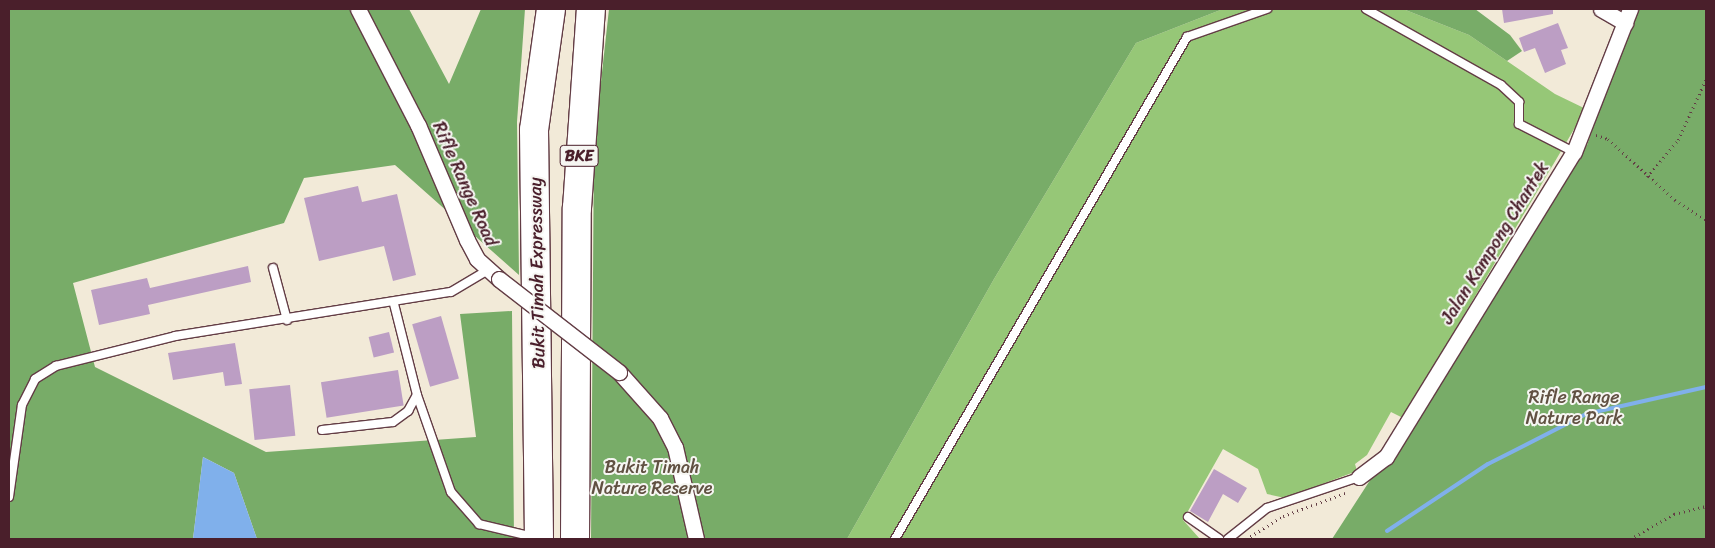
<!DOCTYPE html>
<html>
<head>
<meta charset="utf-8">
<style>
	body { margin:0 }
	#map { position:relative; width:1715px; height:548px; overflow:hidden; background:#f2ead8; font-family:Sriracha,sans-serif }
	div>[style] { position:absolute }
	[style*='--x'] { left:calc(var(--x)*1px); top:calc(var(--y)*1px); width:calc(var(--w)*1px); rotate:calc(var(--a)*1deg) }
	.green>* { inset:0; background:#96c777 }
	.forest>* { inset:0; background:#78ac68 }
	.water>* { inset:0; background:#80b0eb }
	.stream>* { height:4px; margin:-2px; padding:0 2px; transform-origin:2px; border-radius:2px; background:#80b0eb }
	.building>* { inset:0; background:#bc9ec4; transform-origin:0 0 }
	.path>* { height:2.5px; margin-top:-1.25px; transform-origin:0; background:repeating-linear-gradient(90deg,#633d45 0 1px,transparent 0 5px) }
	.roads { filter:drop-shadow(1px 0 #633d45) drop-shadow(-1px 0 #633d45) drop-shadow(0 1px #633d45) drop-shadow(0 -1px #633d45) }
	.lane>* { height:8px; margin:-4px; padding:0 4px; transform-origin:4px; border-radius:4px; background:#fff }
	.street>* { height:15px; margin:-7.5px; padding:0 7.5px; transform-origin:7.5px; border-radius:7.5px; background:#fff }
	.highway>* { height:28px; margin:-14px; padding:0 14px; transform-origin:14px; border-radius:14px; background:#fff }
	.bridges { filter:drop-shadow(1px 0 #633d45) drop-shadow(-1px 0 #633d45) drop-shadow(0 1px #633d45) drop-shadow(0 -1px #633d45) }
	.street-bridge>* { height:15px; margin:-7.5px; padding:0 7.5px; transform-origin:7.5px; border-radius:7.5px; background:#fff }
	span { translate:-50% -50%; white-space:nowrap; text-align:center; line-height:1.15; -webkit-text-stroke:4px #f6f6f2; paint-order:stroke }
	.shield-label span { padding:1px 4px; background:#f6f6f2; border:1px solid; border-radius:4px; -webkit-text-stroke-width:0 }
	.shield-label { font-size:16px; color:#4a1f2b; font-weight:700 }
	.street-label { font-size:18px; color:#4a1f2b }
	.park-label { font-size:18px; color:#615142 }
	.frame { position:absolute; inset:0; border:10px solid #4a1f2b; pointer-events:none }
</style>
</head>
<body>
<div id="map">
	<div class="green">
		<i style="clip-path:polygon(1223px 9px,1403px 9px,1469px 35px,1555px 94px,1586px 109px,1403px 418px,1391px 412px,1367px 455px,1355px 464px,1357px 471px,1285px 498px,1267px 494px,1258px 469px,1223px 449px,1183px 520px,1200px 539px,847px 539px,994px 279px,1136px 43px)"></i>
	</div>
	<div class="forest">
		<i style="clip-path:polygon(9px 9px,409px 9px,449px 84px,481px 9px,525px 9px,517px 122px,519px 275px,395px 165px,304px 178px,284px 223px,73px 283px,95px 367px,266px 452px,476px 437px,460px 314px,512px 311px,514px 539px,257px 539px,234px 473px,203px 457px,193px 539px,9px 539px)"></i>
		<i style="clip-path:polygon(609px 9px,1223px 9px,1136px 43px,994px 279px,847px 539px,591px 539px,594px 145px)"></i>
		<i style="clip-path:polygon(1403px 9px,1475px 9px,1510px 35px,1522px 51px,1507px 61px,1469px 35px)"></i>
		<i style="clip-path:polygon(1636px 9px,1706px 9px,1706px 539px,1332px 539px,1587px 145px)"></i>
	</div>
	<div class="water">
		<i style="clip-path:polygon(203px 457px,234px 473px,257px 539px,193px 539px)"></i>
	</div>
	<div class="stream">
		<i style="--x:1387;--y:531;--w:121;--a:-33.6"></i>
		<i style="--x:1488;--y:464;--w:110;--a:-27"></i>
		<i style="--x:1586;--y:414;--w:123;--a:-12.7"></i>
	</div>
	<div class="building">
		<i style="clip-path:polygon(1502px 9px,1553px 9px,1553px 14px,1504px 23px)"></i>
		<i style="clip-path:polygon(1558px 23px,1568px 48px,1561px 50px,1566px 64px,1545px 73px,1535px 48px,1524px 52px,1519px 38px)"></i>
		<i style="clip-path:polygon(358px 186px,362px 202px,397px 194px,416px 275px,393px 281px,384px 246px,319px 261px,304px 198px)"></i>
		<i style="clip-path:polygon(248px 266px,251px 282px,148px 305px,150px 314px,99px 325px,91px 290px,147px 278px,150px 288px)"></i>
		<i style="left:441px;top:316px;width:65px;height:30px;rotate:74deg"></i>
		<i style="left:389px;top:332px;width:21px;height:21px;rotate:76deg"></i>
		<i style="clip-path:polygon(235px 343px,242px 384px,225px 386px,223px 372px,173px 380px,168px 353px)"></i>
		<i style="left:398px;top:370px;width:36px;height:78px;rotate:81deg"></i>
		<i style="left:290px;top:385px;width:51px;height:41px;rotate:84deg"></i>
		<i style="clip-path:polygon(1214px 469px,1247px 488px,1238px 503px,1223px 494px,1208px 522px,1190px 511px)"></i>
	</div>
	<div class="path">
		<i style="--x:1596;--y:135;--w:13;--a:18"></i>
		<i style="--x:1608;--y:139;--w:91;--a:42.3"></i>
		<i style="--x:1675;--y:200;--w:37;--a:33"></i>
		<i style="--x:1647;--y:177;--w:48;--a:-50"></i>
		<i style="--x:1678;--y:140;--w:67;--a:-65.3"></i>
		<i style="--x:1246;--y:539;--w:44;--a:-31.9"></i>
		<i style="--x:1283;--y:516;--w:69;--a:-20.3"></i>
		<i style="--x:1630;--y:539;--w:51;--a:-29.6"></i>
		<i style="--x:1674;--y:514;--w:33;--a:-14"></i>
	</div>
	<div class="roads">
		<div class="lane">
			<i style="--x:1366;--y:9;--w:155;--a:29.4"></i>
			<i style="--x:1501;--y:85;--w:25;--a:43"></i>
			<i style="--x:1519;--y:102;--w:22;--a:90"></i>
			<i style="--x:1519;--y:124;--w:62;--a:27"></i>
			<i style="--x:273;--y:268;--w:54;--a:74.9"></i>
			<i style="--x:394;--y:304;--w:94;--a:75.8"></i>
			<i style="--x:417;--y:395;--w:103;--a:70.7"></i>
			<i style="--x:451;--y:492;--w:43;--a:48.8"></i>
			<i style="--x:479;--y:524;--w:57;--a:13.3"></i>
			<i style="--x:322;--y:430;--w:71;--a:-6.4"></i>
			<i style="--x:393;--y:422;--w:19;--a:-36"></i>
			<i style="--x:408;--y:411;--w:18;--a:-61"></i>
			<i style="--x:9;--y:497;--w:93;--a:-82"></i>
			<i style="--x:22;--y:405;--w:29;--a:-63"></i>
			<i style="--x:35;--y:379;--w:25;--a:-32"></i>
			<i style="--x:56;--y:366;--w:123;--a:-14.1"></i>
			<i style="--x:175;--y:336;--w:279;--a:-9.1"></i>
			<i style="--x:451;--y:292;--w:43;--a:-30.7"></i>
			<i style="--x:1188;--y:517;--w:38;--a:35"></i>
			<i style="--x:895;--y:539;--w:581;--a:-59.81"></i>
			<i style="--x:1187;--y:37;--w:85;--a:-19.3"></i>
			<i style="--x:1228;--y:539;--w:50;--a:-38.5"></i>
			<i style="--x:1267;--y:508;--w:97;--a:-18.6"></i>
		</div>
		<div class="street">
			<i style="--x:358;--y:9;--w:131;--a:62.7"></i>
			<i style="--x:418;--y:125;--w:125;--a:66.9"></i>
			<i style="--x:467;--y:240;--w:21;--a:62"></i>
			<i style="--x:477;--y:259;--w:30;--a:42"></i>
			<i style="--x:1601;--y:9;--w:28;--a:30"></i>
			<i style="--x:619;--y:372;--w:62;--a:48.3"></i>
			<i style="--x:660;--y:418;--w:33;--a:63"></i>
			<i style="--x:675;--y:447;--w:94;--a:77.1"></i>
			<i style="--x:1359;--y:477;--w:34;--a:-37"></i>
			<i style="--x:1386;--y:457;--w:358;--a:-58.4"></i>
			<i style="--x:1574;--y:152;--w:154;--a:-68.6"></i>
		</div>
		<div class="highway">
			<i style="--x:539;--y:539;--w:409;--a:-90.7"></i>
			<i style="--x:534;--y:130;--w:122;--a:-82"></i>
			<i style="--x:575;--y:539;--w:331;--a:-89.7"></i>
			<i style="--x:577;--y:208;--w:199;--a:-86"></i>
		</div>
	</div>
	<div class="bridges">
		<div class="street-bridge">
			<i style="--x:499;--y:279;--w:152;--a:37.8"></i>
		</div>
	</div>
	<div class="shield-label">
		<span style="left:579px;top:156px">BKE</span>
	</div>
	<div class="street-label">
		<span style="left:465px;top:184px;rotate:66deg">Rifle Range Road</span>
		<span style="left:1495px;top:243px;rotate:-58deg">Jalan Kampong Chantek</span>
		<span style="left:537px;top:273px;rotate:-91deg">Bukit Timah Expressway</span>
	</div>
	<div class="park-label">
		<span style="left:1574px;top:408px">Rifle Range<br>Nature Park</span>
		<span style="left:652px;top:478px">Bukit Timah<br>Nature Reserve</span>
	</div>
	<div class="frame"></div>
</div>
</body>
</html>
